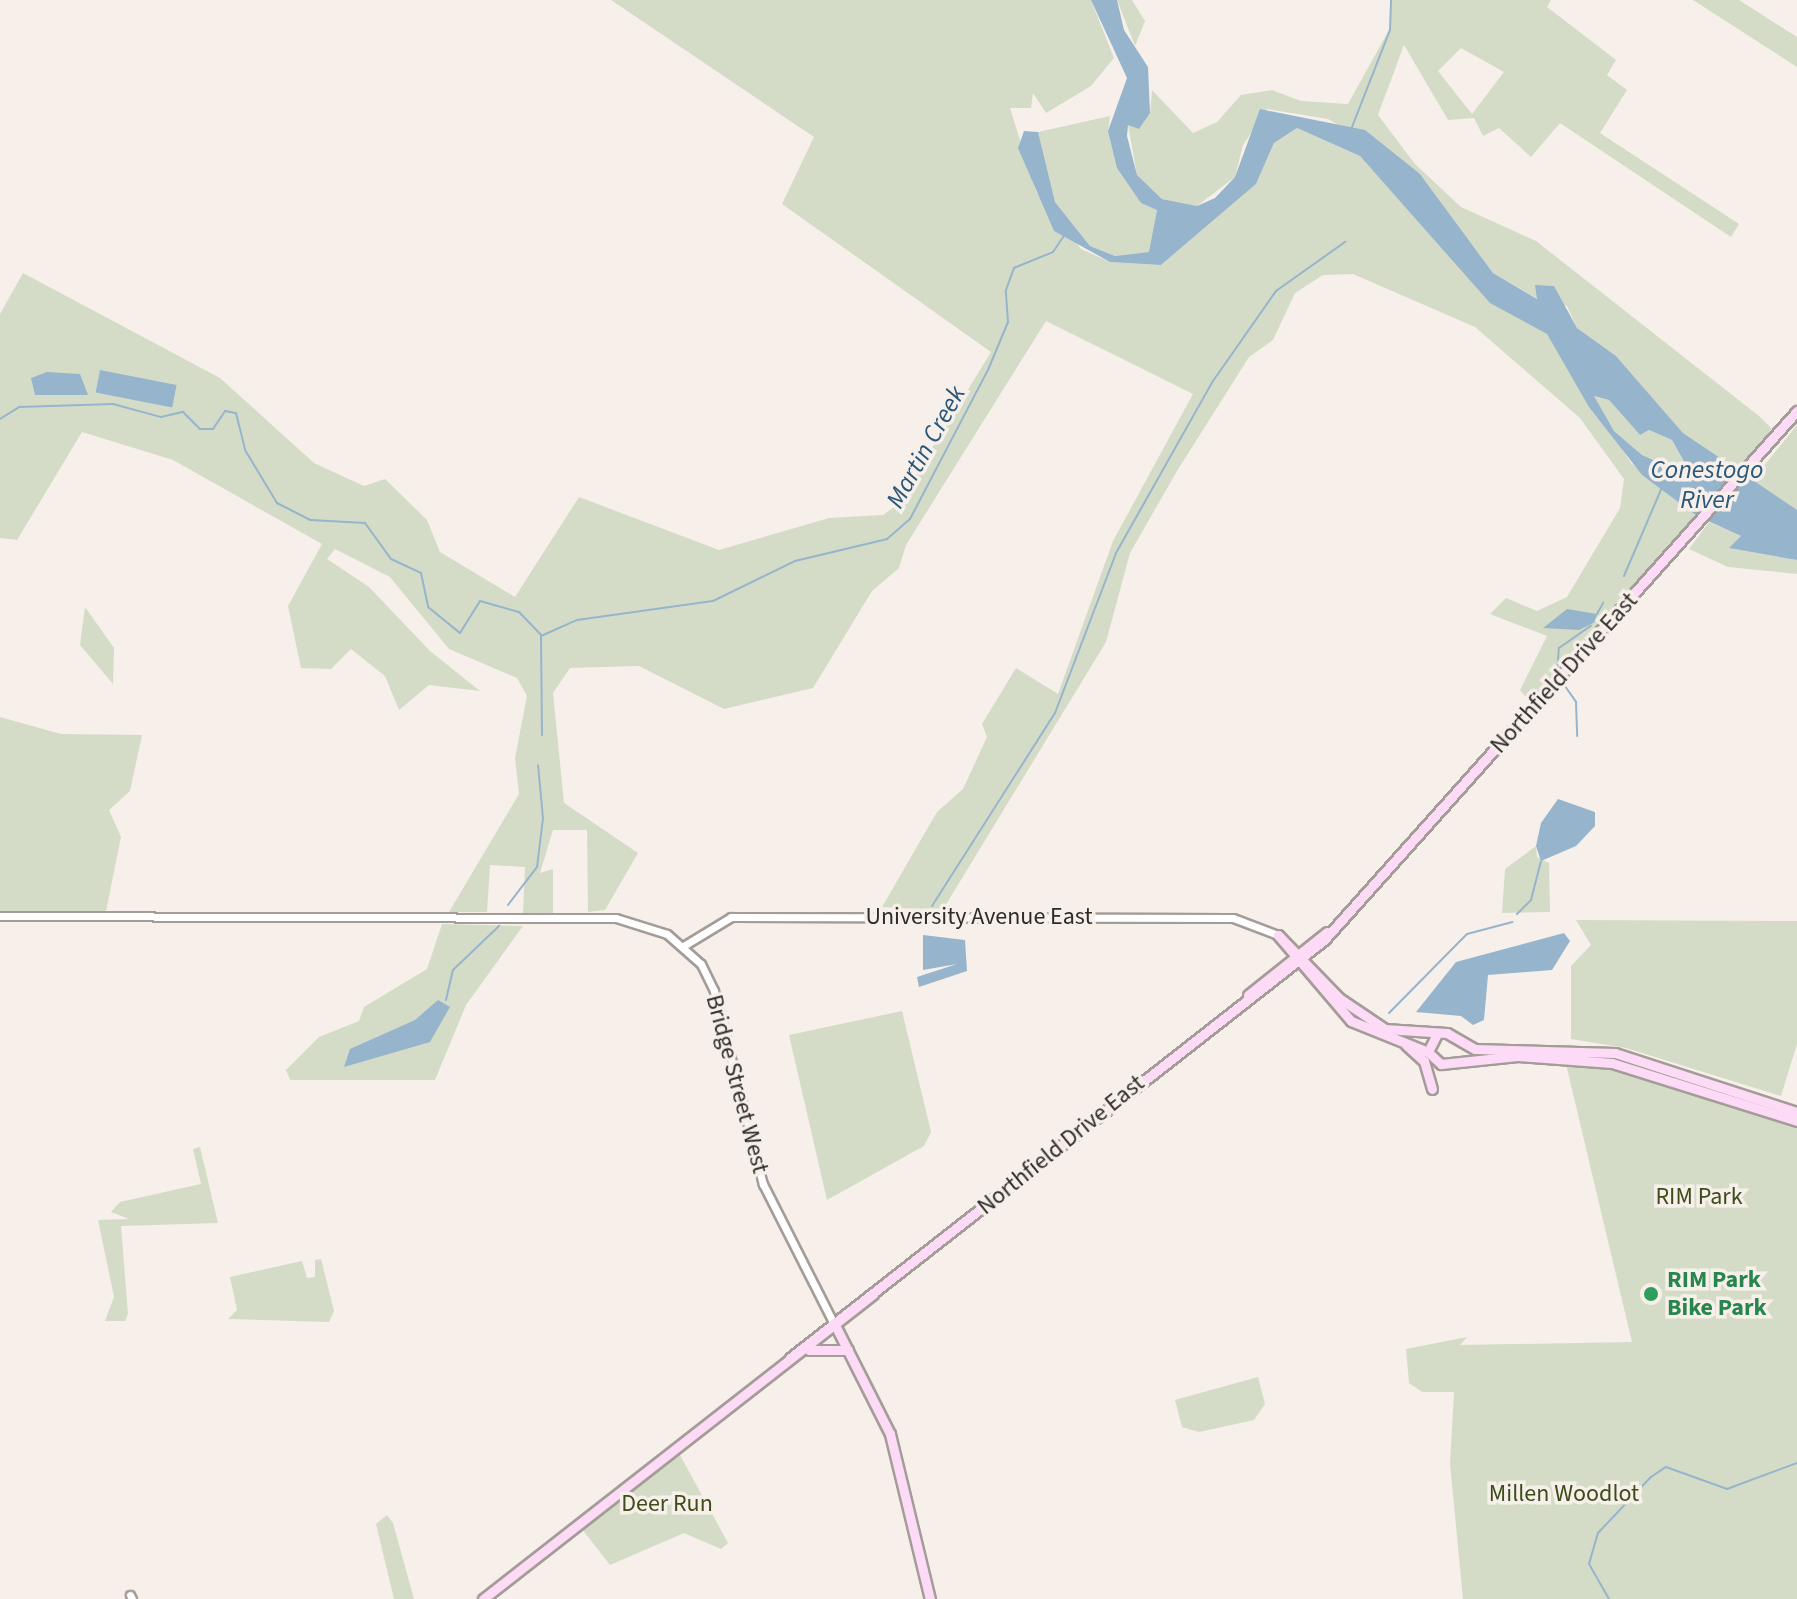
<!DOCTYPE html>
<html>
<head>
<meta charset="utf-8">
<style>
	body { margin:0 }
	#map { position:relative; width:1797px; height:1599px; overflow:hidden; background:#f7efea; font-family:"Source Sans 3",sans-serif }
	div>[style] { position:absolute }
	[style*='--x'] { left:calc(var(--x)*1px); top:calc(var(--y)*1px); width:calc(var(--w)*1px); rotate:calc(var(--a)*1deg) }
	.green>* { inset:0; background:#d4dcc7 }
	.water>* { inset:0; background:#97b4cd; transform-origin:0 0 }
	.stream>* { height:2px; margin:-1px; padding:0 1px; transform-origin:1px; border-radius:1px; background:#97b4cd }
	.roads { filter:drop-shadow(2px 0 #a49c98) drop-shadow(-2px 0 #a49c98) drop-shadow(0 2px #a49c98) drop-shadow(0 -2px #a49c98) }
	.minor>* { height:7px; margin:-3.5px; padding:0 3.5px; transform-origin:3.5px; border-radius:3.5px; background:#fff }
	.major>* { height:9px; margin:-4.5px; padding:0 4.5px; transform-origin:4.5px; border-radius:4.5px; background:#fddaf6 }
	.dots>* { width:22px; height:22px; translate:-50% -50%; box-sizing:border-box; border:4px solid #f7efea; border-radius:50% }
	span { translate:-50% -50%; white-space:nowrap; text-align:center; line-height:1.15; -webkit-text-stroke:7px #f7efea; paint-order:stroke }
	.street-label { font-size:24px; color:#2e2b29 }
	.park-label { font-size:24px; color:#3d4d19 }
	.leisure-label { font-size:24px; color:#27864d; font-weight:700 }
	.left { translate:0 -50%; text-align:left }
	.water-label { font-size:26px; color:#29587b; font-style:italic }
</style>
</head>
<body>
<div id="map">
	<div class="green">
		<i style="clip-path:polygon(611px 0,1091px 0,1114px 58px,1091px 86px,1046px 113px,1033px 93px,1031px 108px,1010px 108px,1036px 191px,1081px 249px,1110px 262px,1161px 265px,1256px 184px,1274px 143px,1297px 128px,1360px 156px,1459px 267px,1547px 334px,1631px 463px,1697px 516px,1530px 702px,1520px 690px,1547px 636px,1490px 614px,1506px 598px,1537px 611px,1567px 597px,1620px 508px,1624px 479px,1580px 418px,1475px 327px,1353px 274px,1323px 275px,1295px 293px,1273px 340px,1249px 357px,1177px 471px,1130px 553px,1106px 642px,942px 911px,882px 907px,937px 812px,963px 789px,987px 737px,982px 724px,1016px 668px,1058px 694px,1113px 541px,1193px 394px,1046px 321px,906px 545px,899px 568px,872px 591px,813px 688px,724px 709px,639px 666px,570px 668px,553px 693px,564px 803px,638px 853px,605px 910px,588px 912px,587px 830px,553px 830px,540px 873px,553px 869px,553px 913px,523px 913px,525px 867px,490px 865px,487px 912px,449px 912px,519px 794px,515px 758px,527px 696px,517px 678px,449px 649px,390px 577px,335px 549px,327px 559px,369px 587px,430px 651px,480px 691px,429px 685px,399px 710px,385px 676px,351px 649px,331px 669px,301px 668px,288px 606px,322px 544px,173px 460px,82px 432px,17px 540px,0 538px,0 314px,23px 273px,220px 378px,314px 463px,364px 486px,385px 479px,427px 520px,440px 552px,515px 597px,579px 497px,719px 550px,829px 518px,883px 515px,897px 505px,991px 352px,782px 204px,814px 137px)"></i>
		<i style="clip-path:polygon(1117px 0,1132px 0,1145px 21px,1135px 46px)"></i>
		<i style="clip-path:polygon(evenodd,1392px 0,1551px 0,1547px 7px,1616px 60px,1607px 75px,1627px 90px,1600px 133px,1739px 224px,1731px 237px,1560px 123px,1531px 157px,1499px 128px,1483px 136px,1474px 118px,1448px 120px,1404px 45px,1378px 115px,1415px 164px,1461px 207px,1536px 241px,1759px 416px,1772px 429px,1736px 471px,1683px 433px,1616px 356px,1577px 328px,1567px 306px,1538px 299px,1493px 273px,1420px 174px,1328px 119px,1267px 109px,1243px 145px,1235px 177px,1197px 206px,1162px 199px,1137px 175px,1128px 125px,1150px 114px,1152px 90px,1193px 133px,1217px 122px,1241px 95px,1272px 90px,1301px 101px,1348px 104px,1389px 30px,1392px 0,1461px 48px,1504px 72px,1472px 114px,1438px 71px,1461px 48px)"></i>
		<i style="clip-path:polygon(1693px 0,1739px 0,1797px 37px,1797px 67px)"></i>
		<i style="clip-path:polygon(1110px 116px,1108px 131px,1157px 210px,1150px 252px,1115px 256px,1090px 246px,1055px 202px,1044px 168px,1038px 132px)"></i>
		<i style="clip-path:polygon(1593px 396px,1609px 400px,1640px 435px,1649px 430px,1672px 440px,1686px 465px,1669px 467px,1642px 455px,1614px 431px)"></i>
		<i style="clip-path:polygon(1797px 425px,1797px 510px,1750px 483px)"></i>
		<i style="clip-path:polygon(1709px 522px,1741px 536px,1730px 548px,1797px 560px,1797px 574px,1728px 567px,1689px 549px)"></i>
		<i style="clip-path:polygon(85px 607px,114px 648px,113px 684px,80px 645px)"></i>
		<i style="clip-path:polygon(0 717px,61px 734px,142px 735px,130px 791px,109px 810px,121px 837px,106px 911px,0 912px)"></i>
		<i style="clip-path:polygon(1536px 846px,1537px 857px,1549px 863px,1550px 912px,1502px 913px,1505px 869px)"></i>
		<i style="clip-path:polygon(1576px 920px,1797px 921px,1797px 1044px,1781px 1096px,1626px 1048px,1571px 1039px,1571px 966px,1591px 945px)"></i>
		<i style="clip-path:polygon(442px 924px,523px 926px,466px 1005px,435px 1080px,290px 1080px,286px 1070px,319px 1037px,359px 1021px,364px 1007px,427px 969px)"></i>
		<i style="clip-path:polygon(902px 1011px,931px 1132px,924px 1146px,827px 1200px,789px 1035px)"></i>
		<i style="clip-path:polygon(1565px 1060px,1629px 1070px,1797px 1126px,1797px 1599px,1463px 1599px,1450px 1464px,1454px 1392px,1422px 1392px,1409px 1383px,1406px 1349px,1467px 1337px,1460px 1345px,1632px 1342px)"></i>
		<i style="clip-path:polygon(200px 1147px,218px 1223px,121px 1226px,128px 1314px,125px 1321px,105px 1321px,114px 1297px,98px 1220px,129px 1219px,111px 1212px,120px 1202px,201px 1184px,193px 1149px)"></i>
		<i style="clip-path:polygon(321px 1259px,334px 1311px,329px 1322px,228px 1319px,237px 1310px,230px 1277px,302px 1261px,307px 1278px,315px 1277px,315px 1260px)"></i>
		<i style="clip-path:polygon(1258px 1377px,1265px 1404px,1254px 1420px,1199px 1432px,1182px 1427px,1175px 1400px)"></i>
		<i style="clip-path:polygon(680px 1455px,728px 1543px,721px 1549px,684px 1533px,610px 1565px,582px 1529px)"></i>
		<i style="clip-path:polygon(387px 1515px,393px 1523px,414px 1599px,394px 1599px,376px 1524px)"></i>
	</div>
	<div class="water">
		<i style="clip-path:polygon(evenodd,1091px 0,1117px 0,1124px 30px,1148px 67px,1150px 113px,1139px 129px,1128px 125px,1127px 136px,1137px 175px,1162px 199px,1197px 206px,1215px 198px,1235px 177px,1260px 109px,1365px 130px,1420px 174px,1493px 273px,1537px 299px,1535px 285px,1554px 286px,1577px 328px,1616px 356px,1683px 433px,1797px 510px,1797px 560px,1729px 548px,1741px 536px,1697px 516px,1642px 475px,1589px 407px,1547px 334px,1490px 303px,1360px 156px,1297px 128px,1274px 143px,1256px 184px,1161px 265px,1110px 262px,1054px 231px,1018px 148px,1024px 131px,1038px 132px,1055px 202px,1090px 246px,1115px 256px,1149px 252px,1157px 210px,1141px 203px,1117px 168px,1108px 131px,1127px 78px,1091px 0,1594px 396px,1609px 400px,1640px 435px,1649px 430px,1672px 440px,1686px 465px,1669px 467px,1642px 455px,1614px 431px,1594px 396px)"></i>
		<i style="left:100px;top:370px;width:78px;height:23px;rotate:11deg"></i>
		<i style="clip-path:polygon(47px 372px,80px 374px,88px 395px,35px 395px,31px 378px)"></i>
		<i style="clip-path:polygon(1567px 609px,1597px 614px,1595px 622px,1579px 630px,1543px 628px)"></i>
		<i style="clip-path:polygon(1558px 799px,1595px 812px,1595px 826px,1576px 846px,1541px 861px,1536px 846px,1541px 823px)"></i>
		<i style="clip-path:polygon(1564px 933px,1570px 941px,1552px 970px,1488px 975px,1484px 1020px,1473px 1025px,1461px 1016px,1416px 1012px,1456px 962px)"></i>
		<i style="clip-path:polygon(923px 935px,965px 940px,967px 971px,919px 987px,917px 977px,957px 964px,923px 970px)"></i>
		<i style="clip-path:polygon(438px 1000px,450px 1007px,430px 1042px,344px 1067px,350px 1049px,415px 1020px)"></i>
	</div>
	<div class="stream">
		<i style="--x:1352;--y:127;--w:104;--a:-68.6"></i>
		<i style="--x:1390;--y:30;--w:30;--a:-88"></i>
		<i style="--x:0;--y:419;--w:22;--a:-32"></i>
		<i style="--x:19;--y:407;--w:94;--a:-1.8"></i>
		<i style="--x:113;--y:404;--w:50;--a:15.2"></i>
		<i style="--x:161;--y:417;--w:23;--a:-13"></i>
		<i style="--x:183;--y:412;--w:24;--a:45"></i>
		<i style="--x:200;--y:429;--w:13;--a:0"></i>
		<i style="--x:213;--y:429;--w:22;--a:-56"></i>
		<i style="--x:225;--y:411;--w:11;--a:10"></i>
		<i style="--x:236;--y:413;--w:38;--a:76"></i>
		<i style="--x:245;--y:450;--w:62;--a:58.9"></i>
		<i style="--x:277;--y:503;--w:38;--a:27"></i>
		<i style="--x:311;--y:520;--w:54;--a:3.2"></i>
		<i style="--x:365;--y:523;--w:44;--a:54.2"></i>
		<i style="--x:391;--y:559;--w:33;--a:25"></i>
		<i style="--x:421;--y:573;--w:35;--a:78"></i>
		<i style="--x:428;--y:607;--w:41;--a:39.1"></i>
		<i style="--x:460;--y:633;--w:38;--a:-58"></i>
		<i style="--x:480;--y:601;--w:41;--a:15.8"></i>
		<i style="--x:519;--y:612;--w:32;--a:46"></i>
		<i style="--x:1624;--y:576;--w:99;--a:-66.8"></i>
		<i style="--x:1597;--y:614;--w:13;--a:-61"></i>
		<i style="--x:541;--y:636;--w:39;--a:-24"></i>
		<i style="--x:577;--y:620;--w:137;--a:-8"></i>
		<i style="--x:713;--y:601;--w:91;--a:-26"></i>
		<i style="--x:795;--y:561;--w:95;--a:-13.4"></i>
		<i style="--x:887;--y:539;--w:30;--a:-41"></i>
		<i style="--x:910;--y:519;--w:168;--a:-62.4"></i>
		<i style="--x:988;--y:370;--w:52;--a:-67.4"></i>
		<i style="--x:1008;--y:322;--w:32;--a:-94"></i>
		<i style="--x:1006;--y:290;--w:23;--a:-70"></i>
		<i style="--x:1014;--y:268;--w:42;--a:-22.3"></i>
		<i style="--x:1053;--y:252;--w:22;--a:-56"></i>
		<i style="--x:541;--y:637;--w:98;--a:89.4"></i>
		<i style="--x:1557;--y:674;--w:26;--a:-86"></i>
		<i style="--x:1559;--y:648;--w:39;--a:-35"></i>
		<i style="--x:1560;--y:679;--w:28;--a:55"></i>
		<i style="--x:1576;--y:702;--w:34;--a:88"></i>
		<i style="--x:508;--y:905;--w:48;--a:-52.7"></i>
		<i style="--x:537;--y:867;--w:49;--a:-83"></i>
		<i style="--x:543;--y:818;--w:53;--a:-95.4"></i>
		<i style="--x:932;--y:906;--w:229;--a:-57.5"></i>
		<i style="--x:1055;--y:713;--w:171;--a:-69.1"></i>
		<i style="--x:1116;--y:553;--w:197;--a:-60.6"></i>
		<i style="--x:1213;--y:381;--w:110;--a:-55"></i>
		<i style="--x:1276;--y:291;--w:85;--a:-35.4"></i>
		<i style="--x:1517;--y:914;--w:20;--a:-45"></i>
		<i style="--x:1531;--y:900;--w:40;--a:-75.6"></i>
		<i style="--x:446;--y:1000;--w:31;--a:-77"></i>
		<i style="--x:453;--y:970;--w:64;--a:-43.7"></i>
		<i style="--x:1389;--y:1013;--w:111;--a:-45.4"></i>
		<i style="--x:1467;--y:934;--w:47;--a:-14.9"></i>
		<i style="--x:1609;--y:1599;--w:40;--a:-119.7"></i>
		<i style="--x:1589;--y:1564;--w:32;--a:-74"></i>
		<i style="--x:1598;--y:1533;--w:77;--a:-46.6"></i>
		<i style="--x:1651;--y:1477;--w:18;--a:-34"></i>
		<i style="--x:1666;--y:1467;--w:65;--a:19.8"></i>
		<i style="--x:1727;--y:1489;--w:75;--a:-20.4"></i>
	</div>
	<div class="roads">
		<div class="minor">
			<i style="--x:0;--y:916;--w:616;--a:0.19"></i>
			<i style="--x:616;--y:918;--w:53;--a:17.4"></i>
			<i style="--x:667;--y:934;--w:45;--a:41.4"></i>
			<i style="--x:701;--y:964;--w:30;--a:64"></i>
			<i style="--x:714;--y:991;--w:199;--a:75.8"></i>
			<i style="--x:763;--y:1184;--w:153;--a:63.1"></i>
			<i style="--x:685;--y:945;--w:54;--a:-31.3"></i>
			<i style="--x:731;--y:917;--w:502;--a:0.11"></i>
			<i style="--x:1233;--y:918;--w:48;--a:20.7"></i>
			<i style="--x:130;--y:1595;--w:4;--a:63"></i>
		</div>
		<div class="major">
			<i style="--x:1278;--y:935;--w:88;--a:45.9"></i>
			<i style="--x:1339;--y:998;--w:55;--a:34"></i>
			<i style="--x:1385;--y:1029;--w:62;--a:3.7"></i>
			<i style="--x:1447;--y:1033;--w:32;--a:30"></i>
			<i style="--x:1475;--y:1049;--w:140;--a:1.6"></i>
			<i style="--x:1615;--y:1053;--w:191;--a:18"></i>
			<i style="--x:1278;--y:935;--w:113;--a:49.7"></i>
			<i style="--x:1351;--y:1021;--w:83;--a:21.9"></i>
			<i style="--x:1248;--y:995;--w:101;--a:-38.6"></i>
			<i style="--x:1437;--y:1034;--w:20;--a:117"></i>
			<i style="--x:1428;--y:1052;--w:18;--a:43"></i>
			<i style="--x:1441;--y:1064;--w:77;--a:-5.9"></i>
			<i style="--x:1518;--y:1056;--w:94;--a:4.3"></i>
			<i style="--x:1612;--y:1063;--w:194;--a:17.4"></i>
			<i style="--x:1406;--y:1045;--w:24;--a:42"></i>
			<i style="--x:1424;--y:1061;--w:29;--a:74"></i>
			<i style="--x:834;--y:1323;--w:124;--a:63.2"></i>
			<i style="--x:890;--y:1434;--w:170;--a:76.4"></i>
			<i style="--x:809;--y:1350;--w:39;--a:0"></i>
			<i style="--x:790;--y:1358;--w:678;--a:-38.05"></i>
			<i style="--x:1324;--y:940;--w:710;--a:-48.2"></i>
			<i style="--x:483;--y:1599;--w:495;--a:-38"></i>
		</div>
	</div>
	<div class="dots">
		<i style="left:1651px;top:1294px;background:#2e9e5b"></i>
	</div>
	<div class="street-label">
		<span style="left:1564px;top:673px;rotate:-48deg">Northfield Drive East</span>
		<span style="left:979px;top:917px">University Avenue East</span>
		<span style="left:737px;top:1084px;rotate:75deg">Bridge Street West</span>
		<span style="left:1061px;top:1145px;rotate:-39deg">Northfield Drive East</span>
	</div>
	<div class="park-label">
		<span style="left:1699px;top:1197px">RIM Park</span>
		<span style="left:1564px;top:1494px">Millen Woodlot</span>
		<span style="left:667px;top:1504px">Deer Run</span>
	</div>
	<div class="leisure-label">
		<span class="left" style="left:1667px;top:1294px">RIM Park<br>Bike Park</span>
	</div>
	<div class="water-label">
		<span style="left:926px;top:447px;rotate:-61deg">Martin Creek</span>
		<span style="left:1707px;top:485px">Conestogo<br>River</span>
	</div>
</div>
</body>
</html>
